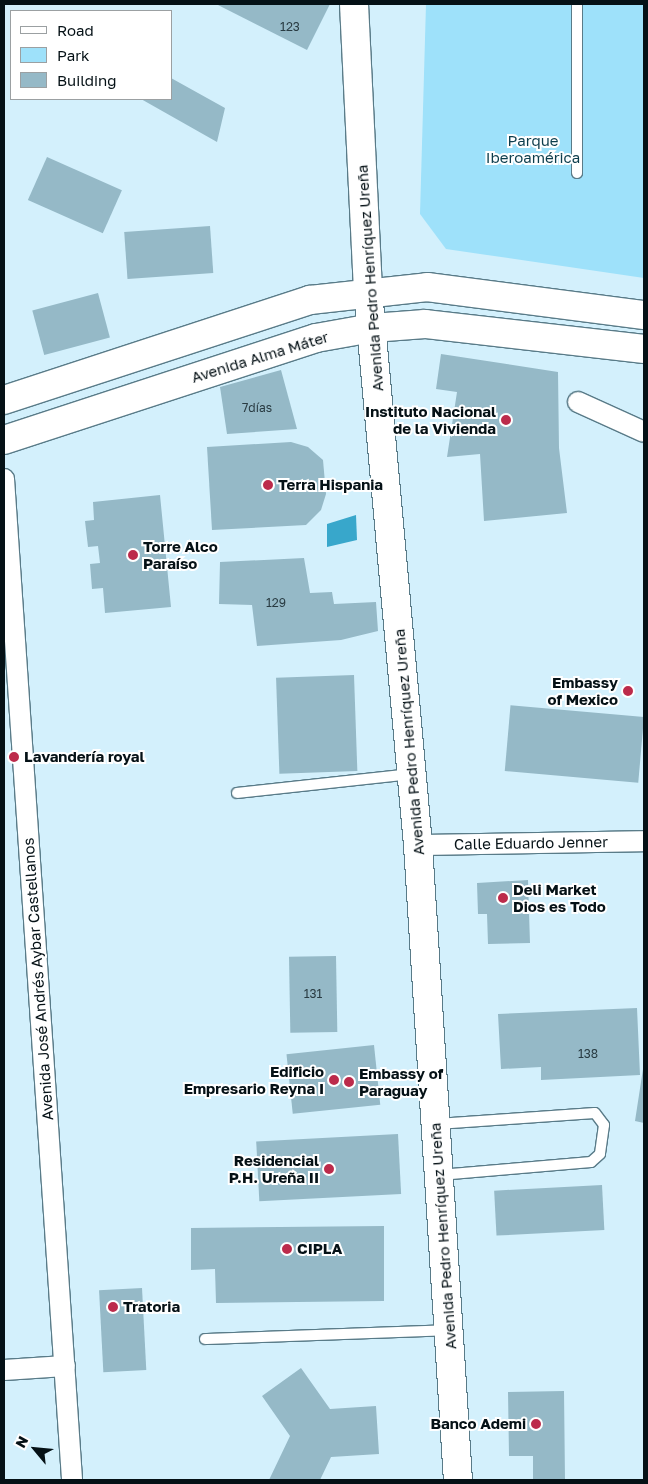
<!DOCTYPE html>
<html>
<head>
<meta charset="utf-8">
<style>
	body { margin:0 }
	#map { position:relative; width:648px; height:1484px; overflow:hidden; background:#d3f0fc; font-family:"Golos Text",sans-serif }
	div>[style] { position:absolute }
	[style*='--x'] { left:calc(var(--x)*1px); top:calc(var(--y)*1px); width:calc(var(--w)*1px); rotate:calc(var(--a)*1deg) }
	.green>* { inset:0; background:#9ee1fa }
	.water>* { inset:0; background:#38a7cb }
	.building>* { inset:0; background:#95b9c7; transform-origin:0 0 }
	.roads { filter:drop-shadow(1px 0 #597b88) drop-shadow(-1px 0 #597b88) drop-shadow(0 1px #597b88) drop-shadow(0 -1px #597b88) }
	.service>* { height:10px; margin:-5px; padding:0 5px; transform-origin:5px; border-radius:5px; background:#fff }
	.minor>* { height:20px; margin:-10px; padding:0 10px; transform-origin:10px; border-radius:10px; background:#fff }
	.secondary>* { height:28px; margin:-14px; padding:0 14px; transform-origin:14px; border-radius:14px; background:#fff }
	.dots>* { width:14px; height:14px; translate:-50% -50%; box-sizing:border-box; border:2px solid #fff; border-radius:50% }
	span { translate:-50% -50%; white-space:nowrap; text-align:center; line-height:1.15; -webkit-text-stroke:4px #fff; paint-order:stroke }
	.number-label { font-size:12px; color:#293b42 }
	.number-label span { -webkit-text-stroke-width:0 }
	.park-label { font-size:15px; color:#0c3d4c }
	.street-label { font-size:15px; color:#051116 }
	.poi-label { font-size:15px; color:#051116; font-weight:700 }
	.right { translate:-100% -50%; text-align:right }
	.left { translate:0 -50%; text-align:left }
	.frame { position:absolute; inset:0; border:5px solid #051116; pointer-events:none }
	.legend { position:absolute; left:10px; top:10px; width:162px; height:90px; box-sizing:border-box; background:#fff; border:1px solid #9ba0a2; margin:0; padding:6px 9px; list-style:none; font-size:15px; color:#051116 }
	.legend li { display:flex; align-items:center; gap:10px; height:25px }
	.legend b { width:25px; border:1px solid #9ba0a2 }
	.north { position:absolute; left:10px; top:1424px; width:50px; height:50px; -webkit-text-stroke:4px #fff; paint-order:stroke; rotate:298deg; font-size:14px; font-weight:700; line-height:20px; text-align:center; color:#051116 }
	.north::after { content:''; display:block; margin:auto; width:18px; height:22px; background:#051116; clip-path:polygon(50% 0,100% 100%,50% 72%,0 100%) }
</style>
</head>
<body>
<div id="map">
	<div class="green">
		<i style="clip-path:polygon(426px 4px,644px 4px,644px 278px,446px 249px,420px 214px)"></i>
	</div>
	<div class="water">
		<i style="clip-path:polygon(356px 515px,357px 540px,327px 547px,327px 524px)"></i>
	</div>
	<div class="building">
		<i style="clip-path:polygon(216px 4px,330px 4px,307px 50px)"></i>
		<i style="clip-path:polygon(171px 78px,225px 108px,217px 142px,141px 99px,171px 99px)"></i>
		<i style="left:47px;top:157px;width:82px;height:47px;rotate:24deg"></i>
		<i style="left:210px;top:226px;width:47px;height:86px;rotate:86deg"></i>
		<i style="left:98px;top:293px;width:46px;height:68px;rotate:75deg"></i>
		<i style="clip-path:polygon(441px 354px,558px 372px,559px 448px,567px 513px,484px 521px,480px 454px,447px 457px,457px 392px,436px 389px)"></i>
		<i style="clip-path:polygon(281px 370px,297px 429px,227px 434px,220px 387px)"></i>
		<i style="clip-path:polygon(291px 442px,308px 447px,323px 460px,326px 494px,321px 510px,306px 525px,212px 530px,207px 447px)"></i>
		<i style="clip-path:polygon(160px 495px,171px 607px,105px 613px,103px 588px,92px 589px,90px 564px,100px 563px,98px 546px,88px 547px,85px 521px,94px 520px,93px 502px)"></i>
		<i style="clip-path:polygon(304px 558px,310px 593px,332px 592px,334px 604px,376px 602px,378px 631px,341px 640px,257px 646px,252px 605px,219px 604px,220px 562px)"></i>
		<i style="left:354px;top:675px;width:96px;height:78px;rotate:88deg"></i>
		<i style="left:644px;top:717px;width:66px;height:134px;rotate:95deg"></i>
		<i style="clip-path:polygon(528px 880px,530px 943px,488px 944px,487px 914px,478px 914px,477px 883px)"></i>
		<i style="left:336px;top:956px;width:76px;height:47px;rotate:89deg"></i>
		<i style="clip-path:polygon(637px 1008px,640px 1075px,541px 1080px,541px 1067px,501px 1069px,498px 1014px)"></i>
		<i style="left:374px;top:1045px;width:60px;height:88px;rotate:84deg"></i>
		<i style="clip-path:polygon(643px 1069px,644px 1069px,644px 1123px,635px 1121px)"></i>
		<i style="left:398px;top:1134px;width:60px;height:142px;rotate:87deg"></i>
		<i style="left:602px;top:1185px;width:45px;height:108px;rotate:87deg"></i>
		<i style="clip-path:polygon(384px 1226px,384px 1301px,216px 1303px,215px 1269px,191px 1270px,191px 1228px)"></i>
		<i style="left:142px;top:1288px;width:82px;height:43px;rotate:87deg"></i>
		<i style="clip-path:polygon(301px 1368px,330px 1409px,376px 1406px,379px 1454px,331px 1457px,320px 1480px,269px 1480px,290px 1436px,262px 1396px)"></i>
		<i style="clip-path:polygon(564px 1391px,565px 1480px,533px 1480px,533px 1456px,509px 1456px,508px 1392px)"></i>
	</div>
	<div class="roads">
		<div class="service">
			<i style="--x:577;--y:4;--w:169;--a:90"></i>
			<i style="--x:237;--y:793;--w:175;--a:-6.2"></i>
			<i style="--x:437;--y:1124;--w:158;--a:-4"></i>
			<i style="--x:595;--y:1113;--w:15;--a:53"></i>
			<i style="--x:604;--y:1125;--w:29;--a:98"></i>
			<i style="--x:600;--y:1154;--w:12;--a:138"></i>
			<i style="--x:591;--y:1162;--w:152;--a:175.1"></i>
			<i style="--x:205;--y:1339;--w:243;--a:-2.1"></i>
		</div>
		<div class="minor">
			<i style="--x:578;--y:402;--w:72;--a:24.4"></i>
			<i style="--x:4;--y:479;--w:1003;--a:86.11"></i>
			<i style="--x:418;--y:845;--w:226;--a:-1"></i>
			<i style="--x:4;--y:1370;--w:61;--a:-3.8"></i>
		</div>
		<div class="secondary">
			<i style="--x:354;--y:4;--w:288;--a:87.2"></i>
			<i style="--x:368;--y:292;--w:555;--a:84.83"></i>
			<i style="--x:418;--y:845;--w:636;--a:86.4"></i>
			<i style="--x:4;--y:400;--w:322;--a:-18.1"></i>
			<i style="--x:310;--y:300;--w:118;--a:-6.3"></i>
			<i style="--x:427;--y:287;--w:219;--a:7.4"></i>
			<i style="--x:4;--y:440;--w:328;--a:-18.1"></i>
			<i style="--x:316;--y:338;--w:57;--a:-10.1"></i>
			<i style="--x:372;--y:328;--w:53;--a:-4.3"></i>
			<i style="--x:425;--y:324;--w:220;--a:6.5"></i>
		</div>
	</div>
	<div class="dots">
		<i style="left:506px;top:420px;background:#bc2b4b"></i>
		<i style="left:268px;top:485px;background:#bc2b4b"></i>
		<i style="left:133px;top:555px;background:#bc2b4b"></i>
		<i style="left:628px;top:691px;background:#bc2b4b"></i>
		<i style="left:14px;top:757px;background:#bc2b4b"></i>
		<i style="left:503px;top:898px;background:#bc2b4b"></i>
		<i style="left:334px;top:1080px;background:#bc2b4b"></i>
		<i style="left:349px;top:1082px;background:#bc2b4b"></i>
		<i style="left:329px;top:1169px;background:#bc2b4b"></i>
		<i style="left:287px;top:1249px;background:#bc2b4b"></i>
		<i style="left:113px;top:1307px;background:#bc2b4b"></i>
		<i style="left:536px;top:1424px;background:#bc2b4b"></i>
	</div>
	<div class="number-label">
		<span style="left:290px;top:27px">123</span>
		<span style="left:257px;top:408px">7días</span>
		<span style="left:276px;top:603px">129</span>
		<span style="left:313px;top:994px">131</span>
		<span style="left:588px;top:1054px">138</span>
	</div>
	<div class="park-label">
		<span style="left:533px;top:149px">Parque<br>Iberoamérica</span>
	</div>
	<div class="street-label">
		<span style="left:370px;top:278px;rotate:-94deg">Avenida Pedro Henríquez Ureña</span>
		<span style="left:260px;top:357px;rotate:-17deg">Avenida Alma Máter</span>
		<span style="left:409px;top:742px;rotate:-95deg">Avenida Pedro Henríquez Ureña</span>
		<span style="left:531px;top:843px;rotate:-1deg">Calle Eduardo Jenner</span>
		<span style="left:38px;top:979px;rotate:-94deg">Avenida José Andrés Aybar Castellanos</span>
		<span style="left:443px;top:1236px;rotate:-94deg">Avenida Pedro Henríquez Ureña</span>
	</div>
	<div class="poi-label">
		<span class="right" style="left:496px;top:420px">Instituto Nacional<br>de la Vivienda</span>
		<span class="left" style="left:278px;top:485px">Terra Hispania</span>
		<span class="left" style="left:143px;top:555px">Torre Alco<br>Paraíso</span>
		<span class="right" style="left:618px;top:691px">Embassy<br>of Mexico</span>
		<span class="left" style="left:24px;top:757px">Lavandería royal</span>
		<span class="left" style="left:513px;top:898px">Deli Market<br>Dios es Todo</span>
		<span class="right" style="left:324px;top:1080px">Edificio<br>Empresario Reyna I</span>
		<span class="left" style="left:359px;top:1082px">Embassy of<br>Paraguay</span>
		<span class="right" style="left:319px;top:1169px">Residencial<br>P.H. Ureña II</span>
		<span class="left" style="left:297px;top:1249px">CIPLA</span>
		<span class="left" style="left:123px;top:1307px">Tratoria</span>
		<span class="right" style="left:526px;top:1424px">Banco Ademi</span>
	</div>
	<div class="frame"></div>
	<ul class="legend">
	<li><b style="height:6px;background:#fff"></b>Road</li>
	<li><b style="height:14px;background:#9ee1fa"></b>Park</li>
	<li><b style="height:14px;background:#95b9c7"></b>Building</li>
	</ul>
	<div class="north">N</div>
</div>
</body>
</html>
